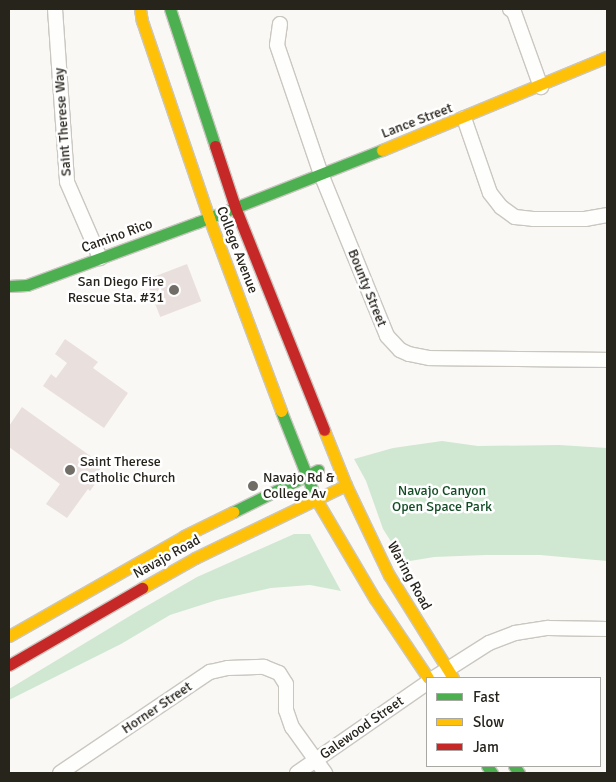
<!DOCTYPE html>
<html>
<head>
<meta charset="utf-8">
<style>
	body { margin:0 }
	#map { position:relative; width:616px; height:782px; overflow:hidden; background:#faf8f4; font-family:Signika,sans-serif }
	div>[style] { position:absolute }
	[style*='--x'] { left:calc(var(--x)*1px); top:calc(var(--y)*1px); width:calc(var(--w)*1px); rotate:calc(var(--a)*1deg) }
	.green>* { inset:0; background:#d0e8d1 }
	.building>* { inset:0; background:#e9e0dd; transform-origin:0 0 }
	.roads { filter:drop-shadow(1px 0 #cac7c1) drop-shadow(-1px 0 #cac7c1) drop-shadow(0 1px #cac7c1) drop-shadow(0 -1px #cac7c1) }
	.street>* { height:14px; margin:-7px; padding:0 7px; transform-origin:7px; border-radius:7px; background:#fefefd }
	.fast>* { height:11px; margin:-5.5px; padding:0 5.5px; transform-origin:5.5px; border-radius:5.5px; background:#4caf50 }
	.slow>* { height:11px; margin:-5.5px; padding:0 5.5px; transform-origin:5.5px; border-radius:5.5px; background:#ffc107 }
	.jam>* { height:11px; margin:-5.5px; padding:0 5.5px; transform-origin:5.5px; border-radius:5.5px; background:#c62828 }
	.dots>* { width:14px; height:14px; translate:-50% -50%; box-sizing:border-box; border:2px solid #fff; border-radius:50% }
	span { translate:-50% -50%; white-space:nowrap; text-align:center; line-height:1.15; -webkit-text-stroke:5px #fff; paint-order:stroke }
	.street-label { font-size:14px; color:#27241c }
	.poi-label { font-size:14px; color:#27241c }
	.right { translate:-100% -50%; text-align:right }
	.left { translate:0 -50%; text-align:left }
	.park-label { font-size:14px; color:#124d25 }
	.frame { position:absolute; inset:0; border:10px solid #27241c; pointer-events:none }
	.legend { position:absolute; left:426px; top:677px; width:175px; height:90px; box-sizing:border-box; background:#fff; border:1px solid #a9a7a4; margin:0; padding:6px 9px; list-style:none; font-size:15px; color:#27241c }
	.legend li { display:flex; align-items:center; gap:10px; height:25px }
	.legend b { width:25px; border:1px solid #a9a7a4 }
</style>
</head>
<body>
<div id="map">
	<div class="green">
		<i style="clip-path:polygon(442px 441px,478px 446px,559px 445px,607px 448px,607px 561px,540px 555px,486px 555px,434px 557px,404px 562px,383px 529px,366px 481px,354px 459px,393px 448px)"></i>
		<i style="clip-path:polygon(294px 534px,310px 534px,341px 591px,310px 585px,271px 588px,217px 600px,170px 615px,121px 644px,9px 700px,9px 689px,138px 611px,197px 577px)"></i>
	</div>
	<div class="building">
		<i style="left:187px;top:264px;width:40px;height:44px;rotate:69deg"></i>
		<i style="clip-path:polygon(65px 339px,98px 362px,93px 368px,128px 393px,104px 428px,43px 386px,51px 374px,56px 378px,67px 363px,55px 354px)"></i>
		<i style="clip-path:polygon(22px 407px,103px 465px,96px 475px,100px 477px,90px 491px,88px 489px,67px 518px,46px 504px,60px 484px,9px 447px,9px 426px)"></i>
	</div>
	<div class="roads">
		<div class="street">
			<i style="--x:55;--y:9;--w:173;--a:86"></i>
			<i style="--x:67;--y:182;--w:83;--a:66.5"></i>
			<i style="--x:510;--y:9;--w:5;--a:37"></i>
			<i style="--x:514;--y:12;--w:80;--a:70.2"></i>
			<i style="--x:280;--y:24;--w:21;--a:98"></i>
			<i style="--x:277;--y:45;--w:136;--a:71.2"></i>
			<i style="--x:321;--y:174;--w:175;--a:67.8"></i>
			<i style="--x:387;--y:336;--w:19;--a:47"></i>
			<i style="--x:400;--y:350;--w:10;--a:24"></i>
			<i style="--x:409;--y:354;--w:21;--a:11"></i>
			<i style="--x:430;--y:358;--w:177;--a:0.6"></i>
			<i style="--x:464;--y:118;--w:79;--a:70.9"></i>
			<i style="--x:490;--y:193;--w:18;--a:52"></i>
			<i style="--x:501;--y:207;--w:17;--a:36"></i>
			<i style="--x:515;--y:217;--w:18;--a:6"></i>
			<i style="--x:533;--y:219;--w:52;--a:0"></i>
			<i style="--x:585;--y:219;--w:22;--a:-10"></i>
			<i style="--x:434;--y:678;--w:65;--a:-32.5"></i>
			<i style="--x:489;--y:643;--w:28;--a:-21"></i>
			<i style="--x:515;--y:633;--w:33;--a:-9"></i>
			<i style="--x:548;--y:628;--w:59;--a:1"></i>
			<i style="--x:60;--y:773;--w:181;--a:-34"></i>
			<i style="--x:210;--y:672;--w:18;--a:-13"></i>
			<i style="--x:228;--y:668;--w:36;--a:-2"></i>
			<i style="--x:264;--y:667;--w:16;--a:22"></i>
			<i style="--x:279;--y:673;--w:13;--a:58"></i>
			<i style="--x:286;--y:684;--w:26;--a:90"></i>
			<i style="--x:286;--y:710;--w:18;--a:71"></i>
			<i style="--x:292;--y:727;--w:57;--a:54.3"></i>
			<i style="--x:297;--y:773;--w:158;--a:-34.7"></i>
		</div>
		<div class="fast">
			<i style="--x:170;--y:9;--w:144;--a:71.8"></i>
			<i style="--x:9;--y:286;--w:18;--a:-3"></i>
			<i style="--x:27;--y:285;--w:182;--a:-20.2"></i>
			<i style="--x:198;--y:222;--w:198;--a:-21.4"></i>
			<i style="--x:281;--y:411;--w:95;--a:68.3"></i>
			<i style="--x:233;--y:512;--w:95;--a:-26.3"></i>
			<i style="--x:487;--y:766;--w:9;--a:54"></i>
			<i style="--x:514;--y:766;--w:9;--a:54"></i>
		</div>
		<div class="slow">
			<i style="--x:140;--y:9;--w:12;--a:81"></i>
			<i style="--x:142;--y:21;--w:208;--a:71.2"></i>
			<i style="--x:209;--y:218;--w:206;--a:69.5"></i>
			<i style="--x:382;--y:150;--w:243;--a:-22.5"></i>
			<i style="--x:346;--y:485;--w:100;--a:64.5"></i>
			<i style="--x:389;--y:575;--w:121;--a:58.1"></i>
			<i style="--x:316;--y:499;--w:116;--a:59.5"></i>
			<i style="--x:375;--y:599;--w:95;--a:56.1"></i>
			<i style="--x:142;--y:588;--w:61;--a:-29.5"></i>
			<i style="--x:195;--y:558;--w:168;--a:-25.8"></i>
			<i style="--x:346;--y:485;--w:59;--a:-111.8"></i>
			<i style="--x:9;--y:636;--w:202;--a:-29.7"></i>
			<i style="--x:184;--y:536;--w:55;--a:-26.1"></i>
		</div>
		<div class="jam">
			<i style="--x:215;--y:146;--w:64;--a:71.8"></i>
			<i style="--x:235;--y:207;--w:240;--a:68.2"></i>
			<i style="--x:9;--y:665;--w:154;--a:-30.1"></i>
		</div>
	</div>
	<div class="dots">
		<i style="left:174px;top:290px;background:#716e68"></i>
		<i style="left:70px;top:470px;background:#716e68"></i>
		<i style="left:253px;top:486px;background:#716e68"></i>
	</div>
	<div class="street-label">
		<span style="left:417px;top:121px;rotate:-21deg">Lance Street</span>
		<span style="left:63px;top:122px;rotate:-94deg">Saint Therese Way</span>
		<span style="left:117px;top:236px;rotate:-20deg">Camino Rico</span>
		<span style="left:237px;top:250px;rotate:69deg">College Avenue</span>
		<span style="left:367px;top:288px;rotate:68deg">Bounty Street</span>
		<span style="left:167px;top:557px;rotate:-29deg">Navajo Road</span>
		<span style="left:409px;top:576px;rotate:61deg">Waring Road</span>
		<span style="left:157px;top:708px;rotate:-34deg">Horner Street</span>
		<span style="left:362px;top:728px;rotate:-35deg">Galewood Street</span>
	</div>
	<div class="poi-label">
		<span class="right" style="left:164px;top:290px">San Diego Fire<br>Rescue Sta. #31</span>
		<span class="left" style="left:80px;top:470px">Saint Therese<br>Catholic Church</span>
		<span class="left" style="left:263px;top:486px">Navajo Rd &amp;<br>College Av</span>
	</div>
	<div class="park-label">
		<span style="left:442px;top:499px">Navajo Canyon<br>Open Space Park</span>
	</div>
	<div class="frame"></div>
	<ul class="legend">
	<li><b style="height:6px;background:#4caf50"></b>Fast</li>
	<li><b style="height:6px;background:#ffc107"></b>Slow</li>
	<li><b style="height:6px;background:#c62828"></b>Jam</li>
	</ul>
</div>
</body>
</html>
